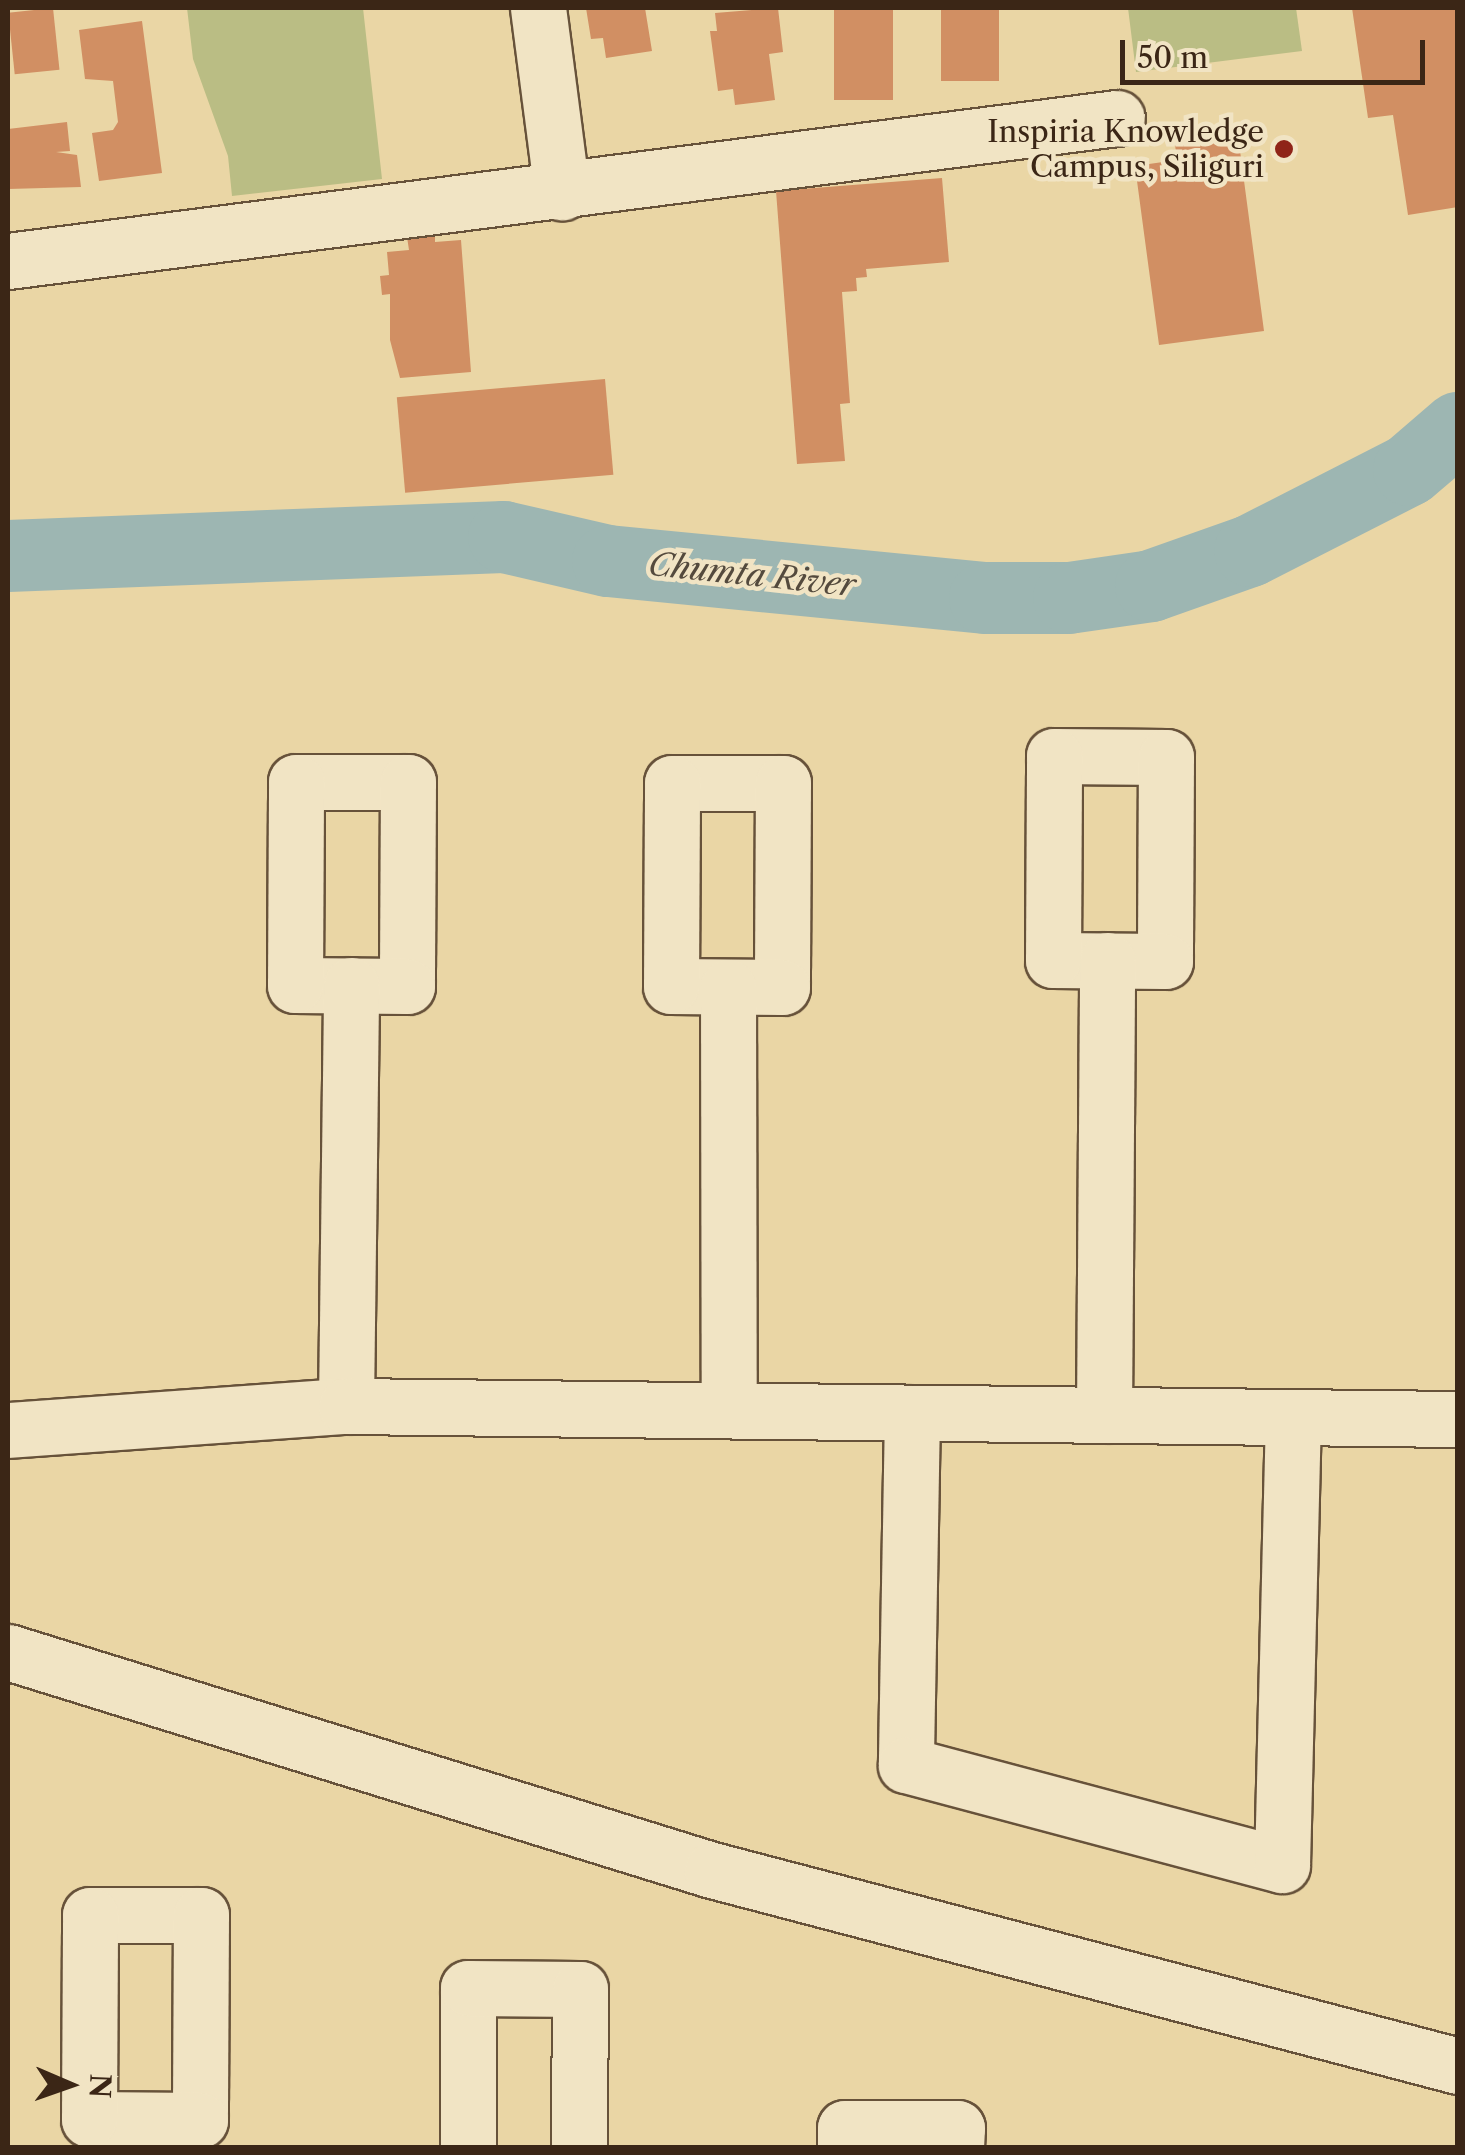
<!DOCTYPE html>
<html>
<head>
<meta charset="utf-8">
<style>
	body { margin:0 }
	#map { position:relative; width:1465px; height:2155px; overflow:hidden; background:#ead6a5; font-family:"Libre Caslon Text",serif }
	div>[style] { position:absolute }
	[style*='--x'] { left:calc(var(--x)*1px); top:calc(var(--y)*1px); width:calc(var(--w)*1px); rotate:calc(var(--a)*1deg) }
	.green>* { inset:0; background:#babd84 }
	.river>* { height:72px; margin:-36px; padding:0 36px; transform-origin:36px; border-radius:36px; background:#9db6b2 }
	.building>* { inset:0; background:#d18f63; transform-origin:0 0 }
	.roads { filter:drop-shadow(2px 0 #67523a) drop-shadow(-2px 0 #67523a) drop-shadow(0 2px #67523a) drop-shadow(0 -2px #67523a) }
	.minor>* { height:55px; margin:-27.5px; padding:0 27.5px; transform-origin:27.5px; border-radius:27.5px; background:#f1e4c4 }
	.dots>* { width:28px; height:28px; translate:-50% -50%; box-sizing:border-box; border:5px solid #f1e4c4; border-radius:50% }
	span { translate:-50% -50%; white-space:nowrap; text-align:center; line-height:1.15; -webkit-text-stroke:9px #f1e4c4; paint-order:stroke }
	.poi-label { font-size:30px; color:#3b2616 }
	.right { translate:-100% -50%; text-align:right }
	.water-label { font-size:32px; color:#544a3d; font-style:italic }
	.frame { position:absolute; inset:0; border:10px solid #3b2616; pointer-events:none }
	.north { position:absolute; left:20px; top:2035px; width:100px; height:100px; -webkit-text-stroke:8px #f1e4c4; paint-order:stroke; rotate:92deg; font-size:28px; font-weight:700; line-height:40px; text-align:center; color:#3b2616 }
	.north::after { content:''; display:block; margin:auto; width:35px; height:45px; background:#3b2616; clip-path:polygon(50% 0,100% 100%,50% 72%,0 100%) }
	.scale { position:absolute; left:1120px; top:40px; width:305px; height:45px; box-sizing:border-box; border:5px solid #3b2616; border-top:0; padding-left:12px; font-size:30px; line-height:35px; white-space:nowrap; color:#3b2616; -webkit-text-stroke:8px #f1e4c4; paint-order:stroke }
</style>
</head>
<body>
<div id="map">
	<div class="green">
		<i style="clip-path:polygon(187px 8px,363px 8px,382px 179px,232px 196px,228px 156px,193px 59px)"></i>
		<i style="clip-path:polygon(1128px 8px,1296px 8px,1302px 51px,1136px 72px)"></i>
	</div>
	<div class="river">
		<i style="--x:8;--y:556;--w:496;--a:-2.2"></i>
		<i style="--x:504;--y:537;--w:107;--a:13"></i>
		<i style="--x:608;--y:561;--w:379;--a:5.6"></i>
		<i style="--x:985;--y:598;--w:84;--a:0"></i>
		<i style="--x:1069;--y:598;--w:83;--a:-8.3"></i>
		<i style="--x:1151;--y:586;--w:105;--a:-19.5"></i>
		<i style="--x:1250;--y:551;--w:178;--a:-27"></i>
		<i style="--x:1409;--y:470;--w:65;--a:-40.6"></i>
	</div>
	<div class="building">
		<i style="left:53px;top:8px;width:62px;height:45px;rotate:84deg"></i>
		<i style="clip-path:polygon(586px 8px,645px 8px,652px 51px,606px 58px,603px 38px,591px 39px)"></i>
		<i style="clip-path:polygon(778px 8px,783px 52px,769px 54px,775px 100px,735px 105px,733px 89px,718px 91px,710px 31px,717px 31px,715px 13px)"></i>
		<i style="left:834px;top:8px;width:59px;height:92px"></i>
		<i style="left:941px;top:8px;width:58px;height:73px"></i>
		<i style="clip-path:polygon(1352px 8px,1458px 8px,1458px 207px,1408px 215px,1393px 115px,1368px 118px)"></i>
		<i style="clip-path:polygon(142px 21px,162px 173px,99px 181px,92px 133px,113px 130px,118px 122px,113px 81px,85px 79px,79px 30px)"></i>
		<i style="clip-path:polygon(67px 122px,70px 151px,56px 152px,77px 155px,81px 187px,8px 189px,8px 129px)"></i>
		<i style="clip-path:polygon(1237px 128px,1264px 331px,1159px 345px,1135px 166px,1177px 160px,1174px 137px)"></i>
		<i style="clip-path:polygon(942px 178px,949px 262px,866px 269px,867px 277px,856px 278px,857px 291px,842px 292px,850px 403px,840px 404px,845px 461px,797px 464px,776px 191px)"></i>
		<i style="clip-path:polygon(435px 235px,435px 242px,461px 240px,471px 372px,400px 378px,390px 340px,390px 294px,382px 295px,380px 276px,389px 275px,387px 252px,409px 250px,407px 237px)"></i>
		<i style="left:605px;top:379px;width:96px;height:209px;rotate:85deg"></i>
	</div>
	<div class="roads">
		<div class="minor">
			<i style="--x:538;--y:8;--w:186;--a:82.6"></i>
			<i style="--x:8;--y:261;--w:1118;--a:-7.35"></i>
			<i style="--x:1054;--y:756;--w:112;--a:0.5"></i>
			<i style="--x:1166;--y:757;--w:204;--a:90.3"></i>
			<i style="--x:1165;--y:961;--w:112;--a:-179.5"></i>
			<i style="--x:1053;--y:960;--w:204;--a:-89.7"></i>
			<i style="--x:296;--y:782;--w:112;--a:0"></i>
			<i style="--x:408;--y:782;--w:204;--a:90.3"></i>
			<i style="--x:407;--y:986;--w:112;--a:-179.5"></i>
			<i style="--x:295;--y:985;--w:203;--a:-89.7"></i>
			<i style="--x:672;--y:783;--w:111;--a:0"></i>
			<i style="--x:783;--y:783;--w:204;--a:90.3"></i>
			<i style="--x:782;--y:987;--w:111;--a:-179.5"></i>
			<i style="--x:671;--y:986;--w:203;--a:-89.7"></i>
			<i style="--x:728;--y:987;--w:423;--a:89.9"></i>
			<i style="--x:346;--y:1406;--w:421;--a:-89.3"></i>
			<i style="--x:912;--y:1413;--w:352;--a:91"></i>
			<i style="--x:906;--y:1765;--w:389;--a:14.9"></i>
			<i style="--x:1282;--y:1865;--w:448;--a:-88.6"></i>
			<i style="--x:1104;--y:1415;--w:455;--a:-89.6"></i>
			<i style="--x:8;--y:1430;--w:339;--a:-4.1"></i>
			<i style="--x:346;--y:1406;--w:1112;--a:0.67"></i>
			<i style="--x:8;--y:1652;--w:737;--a:17.21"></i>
			<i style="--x:712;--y:1870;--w:771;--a:14.72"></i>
			<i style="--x:90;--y:1915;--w:111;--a:0"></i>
			<i style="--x:201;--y:1915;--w:205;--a:90.3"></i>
			<i style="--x:200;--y:2120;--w:111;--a:-179.5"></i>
			<i style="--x:89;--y:2119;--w:204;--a:-89.7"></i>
			<i style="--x:468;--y:2148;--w:160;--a:-90"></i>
			<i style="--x:468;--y:1988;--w:112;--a:0.5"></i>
			<i style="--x:580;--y:1989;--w:159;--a:90.4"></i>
			<i style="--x:845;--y:2148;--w:20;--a:-90"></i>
			<i style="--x:845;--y:2128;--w:112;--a:0"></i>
			<i style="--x:957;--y:2128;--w:20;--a:93"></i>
		</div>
	</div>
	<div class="dots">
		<i style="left:1284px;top:149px;background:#8f2418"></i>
	</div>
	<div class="poi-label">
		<span class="right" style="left:1264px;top:149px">Inspiria Knowledge<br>Campus, Siliguri</span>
	</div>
	<div class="water-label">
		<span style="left:752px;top:575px;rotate:6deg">Chumta River</span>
	</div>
	<div class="frame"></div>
	<div class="north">N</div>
	<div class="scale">50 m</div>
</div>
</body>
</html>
